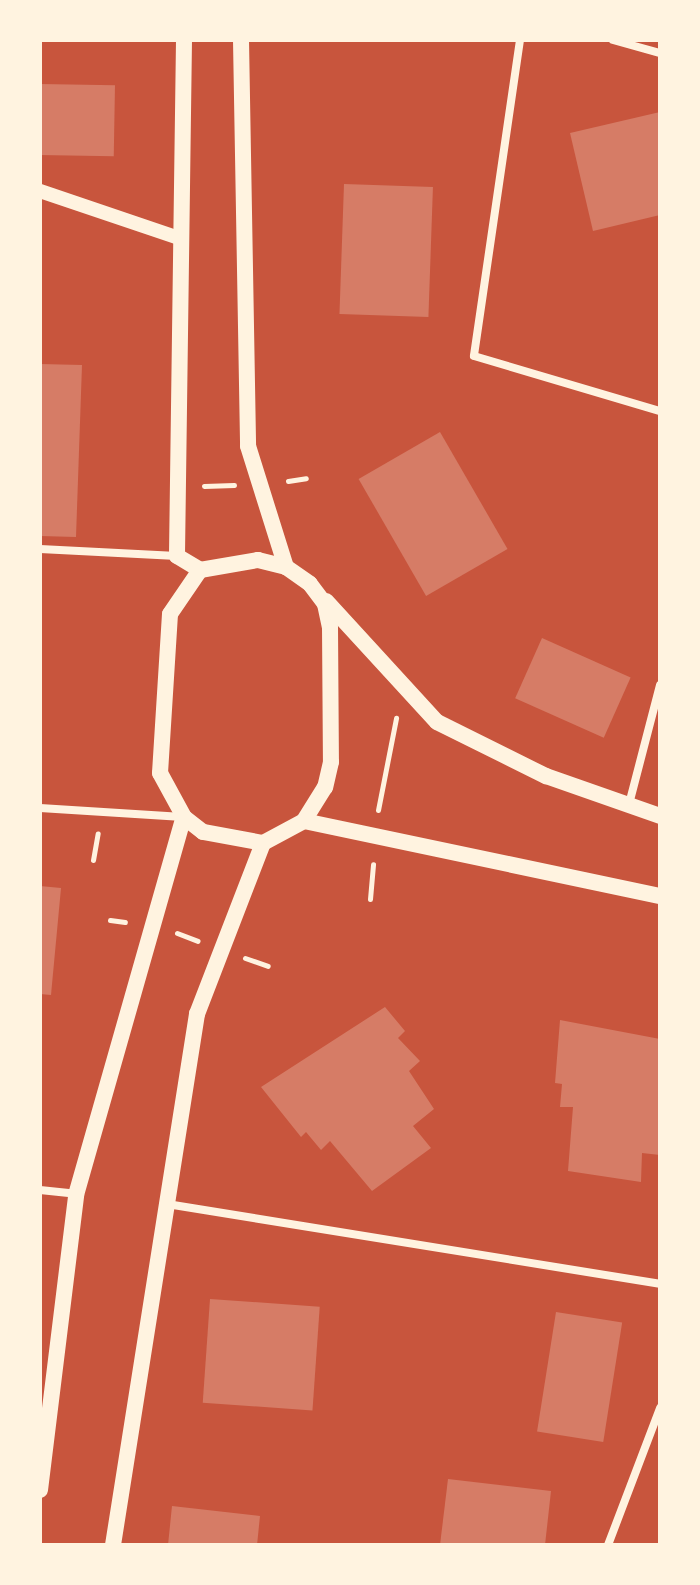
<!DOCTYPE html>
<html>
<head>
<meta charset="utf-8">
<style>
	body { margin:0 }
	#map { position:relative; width:700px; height:1585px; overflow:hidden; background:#c8553d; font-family:"Open Sans",sans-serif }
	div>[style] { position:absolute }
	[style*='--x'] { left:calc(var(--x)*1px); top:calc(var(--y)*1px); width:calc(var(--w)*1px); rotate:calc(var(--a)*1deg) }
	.building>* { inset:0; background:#d67c66; transform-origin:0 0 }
	.path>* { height:5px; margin:-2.5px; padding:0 2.5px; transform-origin:2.5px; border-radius:2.5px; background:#fff3e0 }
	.minor>* { height:8px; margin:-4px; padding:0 4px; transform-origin:4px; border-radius:4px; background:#fff3e0 }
	.tertiary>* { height:14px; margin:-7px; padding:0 7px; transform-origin:7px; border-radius:7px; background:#fff3e0 }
	.secondary>* { height:16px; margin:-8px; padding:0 8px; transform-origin:8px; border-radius:8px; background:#fff3e0 }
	span { translate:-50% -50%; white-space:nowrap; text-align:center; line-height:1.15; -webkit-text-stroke:8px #fff3e0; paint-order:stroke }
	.frame { position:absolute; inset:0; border:42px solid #fff3e0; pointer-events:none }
</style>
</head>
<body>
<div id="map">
	<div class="building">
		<i style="left:40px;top:84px;width:75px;height:71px;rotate:1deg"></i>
		<i style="clip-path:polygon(660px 112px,660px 215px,593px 231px,570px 133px)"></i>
		<i style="left:344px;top:184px;width:89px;height:130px;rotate:2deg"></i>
		<i style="clip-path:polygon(40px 364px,82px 365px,76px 537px,40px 536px)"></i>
		<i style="left:440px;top:432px;width:135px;height:94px;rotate:60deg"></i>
		<i style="left:542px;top:638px;width:97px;height:66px;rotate:24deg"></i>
		<i style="clip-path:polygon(40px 886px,61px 888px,51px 995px,40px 994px)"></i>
		<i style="clip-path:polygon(385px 1007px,405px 1031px,398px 1038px,420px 1061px,409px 1071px,434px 1109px,413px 1126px,431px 1148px,372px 1191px,330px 1141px,321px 1150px,306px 1132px,301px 1137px,261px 1087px)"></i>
		<i style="clip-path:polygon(560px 1020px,660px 1039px,660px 1155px,642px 1153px,641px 1182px,568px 1171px,573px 1107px,560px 1107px,562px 1084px,555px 1083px)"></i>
		<i style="left:210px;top:1299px;width:110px;height:104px;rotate:4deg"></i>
		<i style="left:556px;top:1312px;width:67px;height:121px;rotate:9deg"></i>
		<i style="clip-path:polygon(448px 1479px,551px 1491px,545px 1545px,440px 1545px)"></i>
		<i style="clip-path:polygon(172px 1506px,260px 1516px,257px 1545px,168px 1545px)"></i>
	</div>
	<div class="path">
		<i style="--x:288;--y:481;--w:18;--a:-9"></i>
		<i style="--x:204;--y:486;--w:30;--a:-2"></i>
		<i style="--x:378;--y:810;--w:94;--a:-78.9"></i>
		<i style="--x:93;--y:860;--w:27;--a:-80"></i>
		<i style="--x:370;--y:899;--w:35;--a:-85"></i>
		<i style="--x:110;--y:920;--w:15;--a:8"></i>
		<i style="--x:177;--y:933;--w:22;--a:21"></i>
		<i style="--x:245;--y:958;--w:24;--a:19"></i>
	</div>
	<div class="minor">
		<i style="--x:520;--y:40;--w:319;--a:98.3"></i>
		<i style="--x:474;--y:356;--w:194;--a:16.5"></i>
		<i style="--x:613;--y:40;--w:49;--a:15.5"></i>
		<i style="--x:40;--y:549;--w:137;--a:2.9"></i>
		<i style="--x:40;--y:808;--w:143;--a:3.6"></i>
		<i style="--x:628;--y:808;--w:127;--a:-75.4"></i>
		<i style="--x:40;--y:1190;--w:36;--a:6"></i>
		<i style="--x:167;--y:1204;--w:499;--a:9.2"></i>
		<i style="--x:608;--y:1545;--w:147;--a:-69.2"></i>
	</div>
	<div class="tertiary">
		<i style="--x:40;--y:191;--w:147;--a:18.7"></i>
	</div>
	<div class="secondary">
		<i style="--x:184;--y:40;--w:516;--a:90.78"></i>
		<i style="--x:177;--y:556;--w:27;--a:31"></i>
		<i style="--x:241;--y:40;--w:406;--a:89"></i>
		<i style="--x:248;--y:446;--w:127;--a:72.6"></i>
		<i style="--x:258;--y:560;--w:29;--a:14"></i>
		<i style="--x:286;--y:567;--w:29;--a:35"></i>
		<i style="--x:310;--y:584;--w:25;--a:53"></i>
		<i style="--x:325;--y:604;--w:24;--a:78"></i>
		<i style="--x:330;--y:627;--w:135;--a:89.6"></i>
		<i style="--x:331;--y:762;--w:26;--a:103"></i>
		<i style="--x:325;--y:787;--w:40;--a:122"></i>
		<i style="--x:304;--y:821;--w:47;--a:151.8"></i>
		<i style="--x:263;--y:843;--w:61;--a:-169.6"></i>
		<i style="--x:203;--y:832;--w:24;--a:-142"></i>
		<i style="--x:184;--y:817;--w:50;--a:-118.6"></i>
		<i style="--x:160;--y:773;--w:159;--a:-86.4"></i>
		<i style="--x:170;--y:614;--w:53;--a:-55.7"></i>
		<i style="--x:200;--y:570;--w:59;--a:-9.8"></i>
		<i style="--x:326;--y:601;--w:164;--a:47.5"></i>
		<i style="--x:437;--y:722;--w:122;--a:26.4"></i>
		<i style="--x:546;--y:776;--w:121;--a:19.3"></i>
		<i style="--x:304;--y:821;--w:364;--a:11.9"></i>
		<i style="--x:40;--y:1490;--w:297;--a:-83"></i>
		<i style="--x:76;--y:1195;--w:393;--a:-74.1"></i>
		<i style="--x:113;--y:1545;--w:538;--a:-81.01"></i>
		<i style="--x:197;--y:1014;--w:183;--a:-68.9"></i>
	</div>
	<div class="frame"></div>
</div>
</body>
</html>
